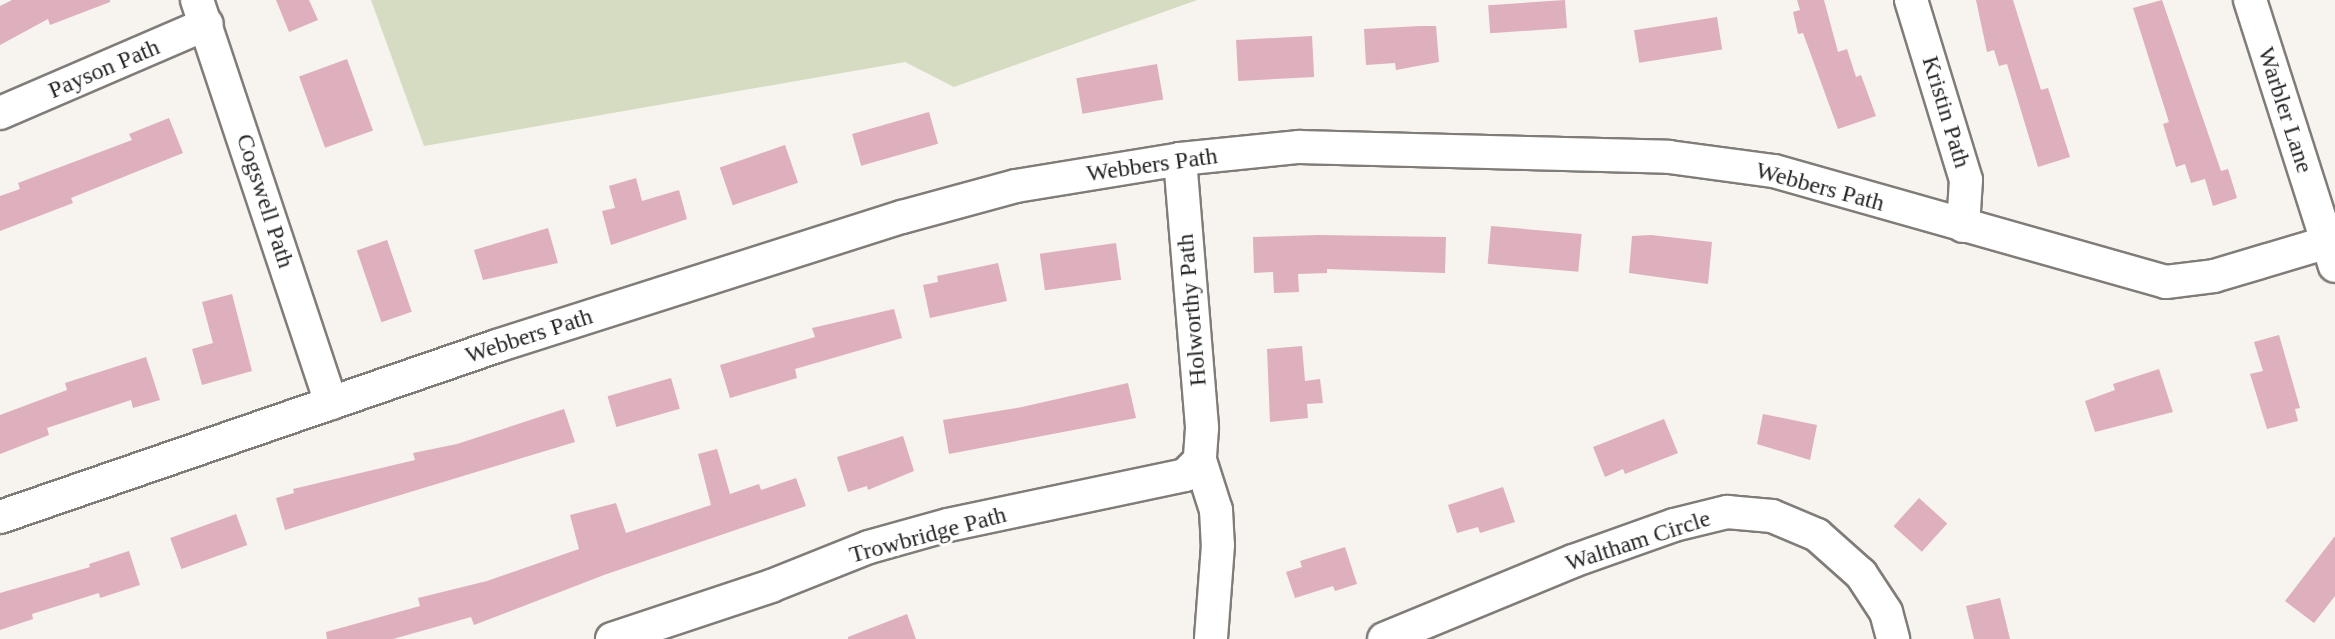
<!DOCTYPE html>
<html>
<head>
<meta charset="utf-8">
<style>
	body { margin:0 }
	#map { position:relative; width:2335px; height:639px; overflow:hidden; background:#f7f3ee; font-family:"Times New Roman",serif }
	div>[style] { position:absolute }
	[style*='--x'] { left:calc(var(--x)*1px); top:calc(var(--y)*1px); width:calc(var(--w)*1px); rotate:calc(var(--a)*1deg) }
	.green>* { inset:0; background:#d5dcc2 }
	.building>* { inset:0; background:#deafbd; transform-origin:0 0 }
	.roads { filter:drop-shadow(2px 0 #807c78) drop-shadow(-2px 0 #807c78) drop-shadow(0 2px #807c78) drop-shadow(0 -2px #807c78) }
	.street>* { height:32px; margin:-16px; padding:0 16px; transform-origin:16px; border-radius:16px; background:#fff }
	span { translate:-50% -50%; white-space:nowrap; text-align:center; line-height:1.15; -webkit-text-stroke:6px #fff; paint-order:stroke }
	.street-label { font-size:24px; color:#272624 }
</style>
</head>
<body>
<div id="map">
	<div class="green">
		<i style="clip-path:polygon(371px 0,1197px 0,954px 87px,905px 62px,424px 146px)"></i>
	</div>
	<div class="building">
		<i style="clip-path:polygon(12px 0,110px 0,110px 2px,50px 25px,48px 19px,0 45px,0 6px)"></i>
		<i style="clip-path:polygon(276px 0,309px 0,318px 20px,289px 32px)"></i>
		<i style="left:1565px;top:0;width:28px;height:77px;rotate:86deg"></i>
		<i style="clip-path:polygon(1797px 0,1824px 0,1838px 52px,1847px 49px,1856px 77px,1861px 75px,1876px 116px,1838px 129px,1803px 33px,1798px 34px,1793px 12px,1800px 10px)"></i>
		<i style="clip-path:polygon(1976px 0,2013px 0,2041px 90px,2048px 88px,2070px 157px,2038px 167px,2007px 64px,1999px 66px,1994px 50px,1987px 52px)"></i>
		<i style="clip-path:polygon(2162px 0,2221px 171px,2228px 169px,2237px 198px,2213px 206px,2205px 179px,2191px 183px,2185px 164px,2176px 167px,2163px 124px,2169px 122px,2133px 8px)"></i>
		<i style="left:1717px;top:17px;width:33px;height:84px;rotate:81deg"></i>
		<i style="clip-path:polygon(1420px 26px,1436px 26px,1439px 62px,1396px 70px,1395px 63px,1366px 65px,1364px 29px)"></i>
		<i style="left:1312px;top:36px;width:41px;height:76px;rotate:87deg"></i>
		<i style="left:347px;top:59px;width:76px;height:51px;rotate:70deg"></i>
		<i style="left:1157px;top:64px;width:36px;height:82px;rotate:80deg"></i>
		<i style="left:929px;top:112px;width:33px;height:80px;rotate:74deg"></i>
		<i style="clip-path:polygon(169px 118px,183px 153px,71px 198px,73px 203px,0 231px,0 196px,20px 189px,18px 183px,132px 140px,129px 134px)"></i>
		<i style="left:785px;top:145px;width:40px;height:69px;rotate:71deg"></i>
		<i style="clip-path:polygon(636px 178px,642px 201px,679px 190px,687px 219px,611px 245px,602px 211px,615px 208px,609px 186px)"></i>
		<i style="left:1491px;top:226px;width:91px;height:38px;rotate:5deg"></i>
		<i style="clip-path:polygon(548px 228px,558px 263px,483px 280px,474px 250px)"></i>
		<i style="clip-path:polygon(1318px 235px,1446px 237px,1445px 273px,1327px 269px,1327px 273px,1298px 274px,1299px 292px,1274px 293px,1273px 272px,1254px 273px,1253px 237px)"></i>
		<i style="clip-path:polygon(1651px 235px,1712px 242px,1708px 284px,1629px 273px,1632px 236px)"></i>
		<i style="left:387px;top:240px;width:76px;height:32px;rotate:71deg"></i>
		<i style="left:1116px;top:243px;width:37px;height:77px;rotate:82deg"></i>
		<i style="clip-path:polygon(998px 263px,1007px 301px,930px 318px,923px 285px,938px 282px,937px 276px)"></i>
		<i style="clip-path:polygon(232px 294px,252px 371px,202px 385px,192px 349px,213px 343px,202px 302px)"></i>
		<i style="clip-path:polygon(894px 309px,902px 338px,795px 369px,797px 378px,730px 398px,720px 365px,815px 337px,812px 328px)"></i>
		<i style="clip-path:polygon(2279px 335px,2300px 408px,2295px 409px,2298px 421px,2267px 429px,2250px 374px,2263px 371px,2254px 342px)"></i>
		<i style="clip-path:polygon(1302px 346px,1305px 381px,1320px 379px,1323px 403px,1307px 404px,1308px 418px,1270px 422px,1267px 349px)"></i>
		<i style="clip-path:polygon(146px 357px,160px 400px,133px 408px,131px 400px,47px 428px,49px 435px,0 454px,0 415px,67px 390px,65px 383px)"></i>
		<i style="clip-path:polygon(2159px 369px,2173px 412px,2095px 432px,2085px 401px,2115px 390px,2113px 384px)"></i>
		<i style="left:671px;top:378px;width:32px;height:66px;rotate:74deg"></i>
		<i style="clip-path:polygon(1128px 383px,1136px 418px,949px 454px,943px 420px,1022px 407px)"></i>
		<i style="clip-path:polygon(564px 409px,575px 442px,285px 530px,276px 498px,294px 493px,293px 489px,415px 460px,413px 453px,457px 444px)"></i>
		<i style="clip-path:polygon(1763px 414px,1817px 425px,1810px 460px,1757px 444px)"></i>
		<i style="clip-path:polygon(1664px 419px,1678px 453px,1625px 474px,1623px 469px,1605px 477px,1593px 447px)"></i>
		<i style="clip-path:polygon(903px 436px,914px 471px,868px 490px,867px 486px,848px 492px,837px 457px)"></i>
		<i style="clip-path:polygon(717px 449px,730px 494px,759px 484px,761px 490px,796px 478px,806px 506px,604px 575px,474px 625px,471px 617px,393px 639px,327px 639px,326px 632px,420px 606px,418px 598px,487px 581px,579px 549px,570px 515px,616px 503px,626px 533px,711px 505px,698px 454px)"></i>
		<i style="clip-path:polygon(1503px 487px,1515px 522px,1480px 533px,1478px 527px,1457px 533px,1448px 505px)"></i>
		<i style="left:1919px;top:498px;width:38px;height:38px;rotate:42deg"></i>
		<i style="left:236px;top:514px;width:33px;height:70px;rotate:70deg"></i>
		<i style="clip-path:polygon(2335px 536px,2335px 596px,2314px 623px,2285px 601px)"></i>
		<i style="clip-path:polygon(1345px 547px,1357px 584px,1335px 591px,1333px 586px,1295px 598px,1286px 572px,1302px 567px,1300px 561px)"></i>
		<i style="clip-path:polygon(129px 551px,140px 585px,100px 598px,99px 593px,32px 614px,33px 619px,0 630px,0 593px,90px 567px,89px 564px)"></i>
		<i style="clip-path:polygon(2000px 598px,2010px 639px,1974px 639px,1966px 606px)"></i>
		<i style="clip-path:polygon(907px 614px,916px 639px,848px 639px,848px 637px)"></i>
	</div>
	<div class="roads">
		<div class="street">
			<i style="--x:197;--y:0;--w:425;--a:71.6"></i>
			<i style="--x:1911;--y:0;--w:188;--a:73"></i>
			<i style="--x:1966;--y:180;--w:46;--a:93.7"></i>
			<i style="--x:2250;--y:0;--w:279;--a:72.3"></i>
			<i style="--x:0;--y:113;--w:225;--a:-23.3"></i>
			<i style="--x:1180;--y:159;--w:270;--a:85.3"></i>
			<i style="--x:1202;--y:428;--w:32;--a:94"></i>
			<i style="--x:1200;--y:460;--w:52;--a:72.3"></i>
			<i style="--x:1216;--y:510;--w:35;--a:87"></i>
			<i style="--x:1218;--y:545;--w:94;--a:94.3"></i>
			<i style="--x:0;--y:517;--w:526;--a:-18.99"></i>
			<i style="--x:497;--y:346;--w:425;--a:-17.7"></i>
			<i style="--x:902;--y:217;--w:118;--a:-15.2"></i>
			<i style="--x:1016;--y:186;--w:166;--a:-9.3"></i>
			<i style="--x:1180;--y:159;--w:120;--a:-5.8"></i>
			<i style="--x:1299;--y:147;--w:370;--a:1.5"></i>
			<i style="--x:1669;--y:157;--w:106;--a:7.6"></i>
			<i style="--x:1774;--y:171;--w:407;--a:15.8"></i>
			<i style="--x:2166;--y:282;--w:48;--a:-7.1"></i>
			<i style="--x:2214;--y:276;--w:126;--a:-16.6"></i>
			<i style="--x:612;--y:639;--w:168;--a:-18.4"></i>
			<i style="--x:771;--y:586;--w:105;--a:-21.7"></i>
			<i style="--x:869;--y:547;--w:82;--a:-15.6"></i>
			<i style="--x:948;--y:525;--w:242;--a:-11.9"></i>
			<i style="--x:1185;--y:475;--w:21;--a:-45"></i>
			<i style="--x:1384;--y:639;--w:204;--a:-22.4"></i>
			<i style="--x:1573;--y:561;--w:107;--a:-19.6"></i>
			<i style="--x:1674;--y:525;--w:55;--a:-13.8"></i>
			<i style="--x:1727;--y:512;--w:45;--a:5.1"></i>
			<i style="--x:1772;--y:516;--w:49;--a:22.9"></i>
			<i style="--x:1817;--y:535;--w:59;--a:41.6"></i>
			<i style="--x:1861;--y:574;--w:45;--a:56.7"></i>
			<i style="--x:1886;--y:612;--w:28;--a:75"></i>
		</div>
	</div>
	<div class="street-label">
		<span style="left:104px;top:69px;rotate:-23deg">Payson Path</span>
		<span style="left:2285px;top:110px;rotate:72deg">Warbler Lane</span>
		<span style="left:1946px;top:112px;rotate:73deg">Kristin Path</span>
		<span style="left:1152px;top:165px;rotate:-8deg">Webbers Path</span>
		<span style="left:1820px;top:187px;rotate:15deg">Webbers Path</span>
		<span style="left:265px;top:201px;rotate:72deg">Cogswell Path</span>
		<span style="left:1192px;top:310px;rotate:-95deg">Holworthy Path</span>
		<span style="left:529px;top:336px;rotate:-18deg">Webbers Path</span>
		<span style="left:928px;top:535px;rotate:-15deg">Trowbridge Path</span>
		<span style="left:1638px;top:541px;rotate:-18deg">Waltham Circle</span>
	</div>
</div>
</body>
</html>
